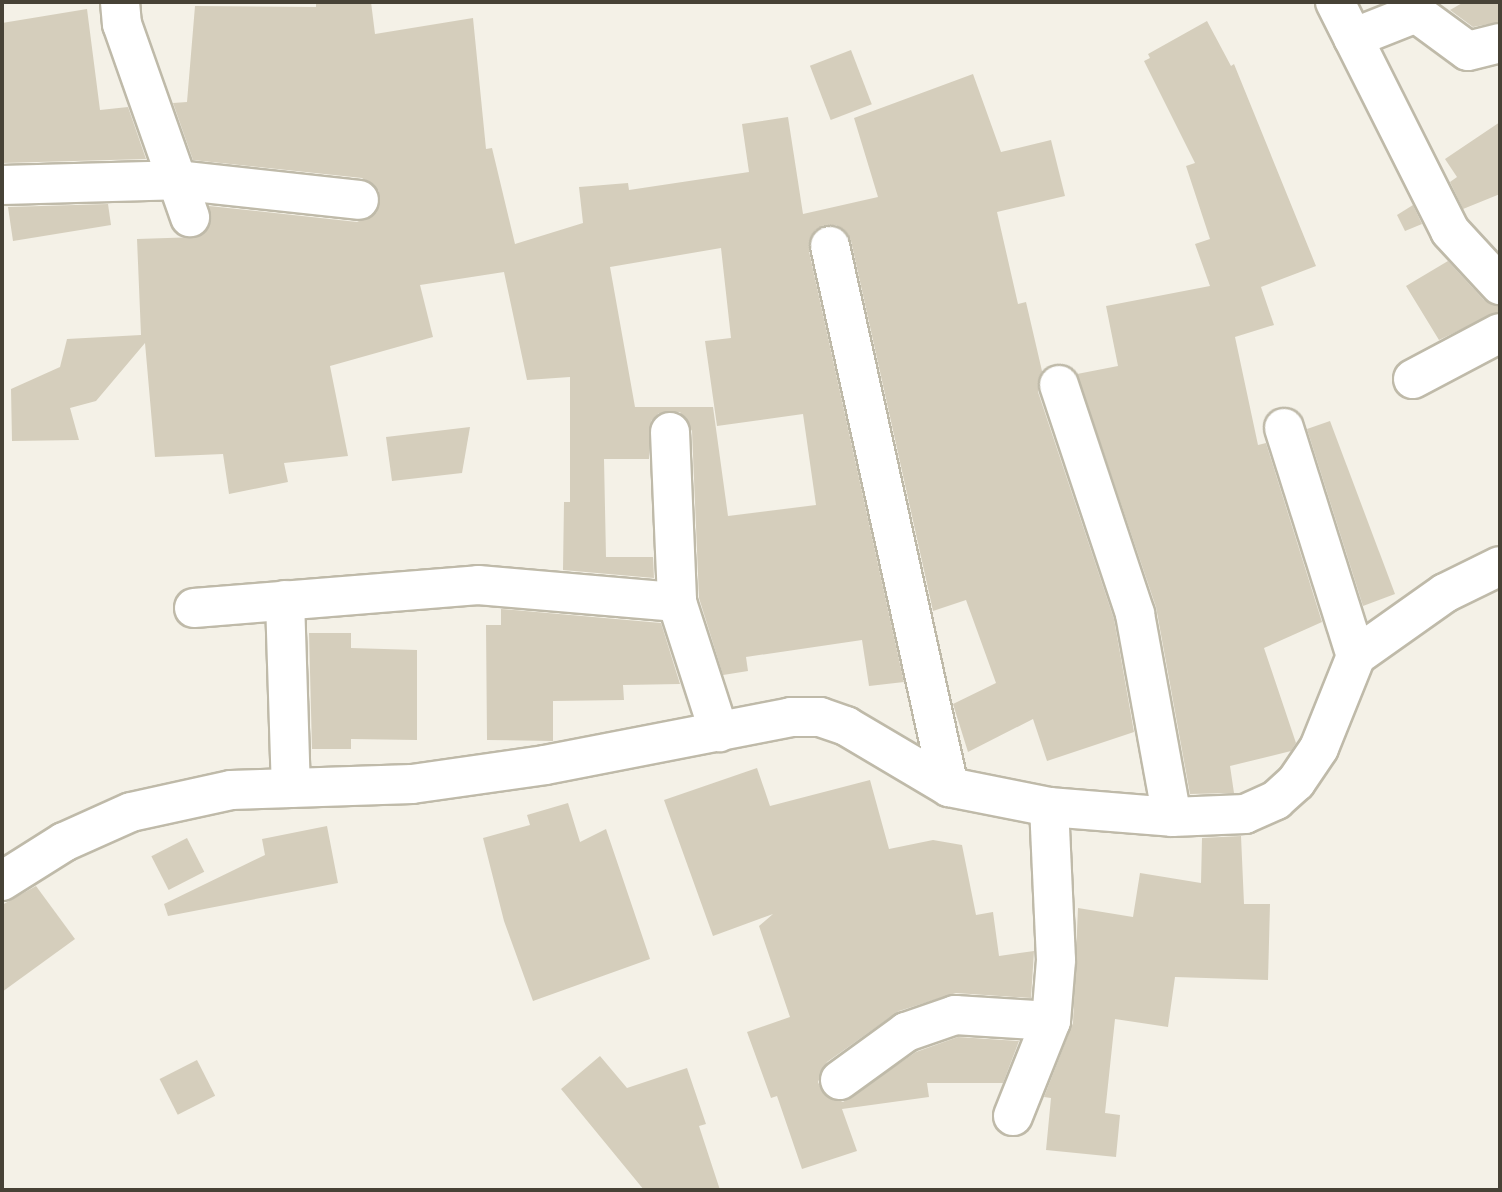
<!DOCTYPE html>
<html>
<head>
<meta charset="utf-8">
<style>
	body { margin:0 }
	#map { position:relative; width:1502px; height:1192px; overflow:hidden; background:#f4f1e7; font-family:"Exo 2",sans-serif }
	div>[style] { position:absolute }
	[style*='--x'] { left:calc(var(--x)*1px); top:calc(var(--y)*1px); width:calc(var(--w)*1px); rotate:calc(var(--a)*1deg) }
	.building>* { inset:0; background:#d5cebc; transform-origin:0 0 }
	.roads { filter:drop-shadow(2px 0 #bfbaa9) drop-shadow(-2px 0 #bfbaa9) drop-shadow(0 2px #bfbaa9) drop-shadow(0 -2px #bfbaa9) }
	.minor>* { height:38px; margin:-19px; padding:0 19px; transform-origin:19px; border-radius:19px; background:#fff }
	span { translate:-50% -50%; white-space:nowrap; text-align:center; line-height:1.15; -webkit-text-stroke:5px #fff; paint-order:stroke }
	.frame { position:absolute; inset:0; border:4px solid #474236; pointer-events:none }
</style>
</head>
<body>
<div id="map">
	<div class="building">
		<i style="clip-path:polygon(evenodd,316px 2px,371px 2px,375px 34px,473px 18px,486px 149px,492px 148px,515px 244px,583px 223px,579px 187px,628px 183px,629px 190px,749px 172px,742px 124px,788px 117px,803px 214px,878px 197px,854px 118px,973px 74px,1001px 152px,1051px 140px,1065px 196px,997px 212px,1018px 304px,1026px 302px,1042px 371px,1038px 392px,1114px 619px,1134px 732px,1047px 761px,1033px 719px,968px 752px,953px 704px,996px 683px,966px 600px,933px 611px,851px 241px,836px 225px,815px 230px,809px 251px,904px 682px,869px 686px,862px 640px,746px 657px,748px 671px,723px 675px,699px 598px,692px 431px,680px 412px,659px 413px,651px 421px,649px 459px,604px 459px,606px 557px,653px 557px,654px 578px,563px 570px,564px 502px,570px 502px,570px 377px,527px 380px,504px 272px,420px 285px,433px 337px,330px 366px,348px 456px,284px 463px,288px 482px,229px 494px,223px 454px,155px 457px,145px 343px,96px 401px,70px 408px,79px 440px,12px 441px,11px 389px,60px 367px,67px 339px,141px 335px,137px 239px,198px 237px,211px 222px,209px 206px,357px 222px,377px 212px,379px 191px,362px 178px,193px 160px,173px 103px,187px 102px,195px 6px,316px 7px,316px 2px,721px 248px,731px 338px,705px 341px,717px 426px,803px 414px,816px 505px,728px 516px,713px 407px,635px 407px,610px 267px,721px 248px)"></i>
		<i style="clip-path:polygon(1464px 2px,1500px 2px,1500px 22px,1473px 27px,1450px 10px)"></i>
		<i style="clip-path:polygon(87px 9px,100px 110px,128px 107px,146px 159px,2px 163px,2px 23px)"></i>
		<i style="clip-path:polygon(1207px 21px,1231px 66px,1234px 64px,1316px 266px,1261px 287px,1274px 325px,1235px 337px,1258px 445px,1266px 443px,1322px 622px,1264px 648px,1296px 743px,1291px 751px,1230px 766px,1234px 793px,1190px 794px,1156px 607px,1077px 374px,1118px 366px,1106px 306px,1210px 286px,1195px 244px,1210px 239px,1186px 166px,1195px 163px,1144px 61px,1150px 58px,1148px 54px)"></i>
		<i style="left:851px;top:50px;width:58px;height:44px;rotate:69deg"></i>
		<i style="clip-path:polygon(1500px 122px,1500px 194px,1463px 209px,1450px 182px,1457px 177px,1445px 159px)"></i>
		<i style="clip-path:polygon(108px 204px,111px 225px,13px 241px,8px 207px)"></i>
		<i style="clip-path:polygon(1413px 205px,1422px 224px,1405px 231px,1397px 215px)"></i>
		<i style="clip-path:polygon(1448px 261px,1484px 300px,1500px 306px,1500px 311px,1439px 340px,1406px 286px)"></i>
		<i style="clip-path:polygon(1330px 421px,1395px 594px,1363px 606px,1307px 429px)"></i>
		<i style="clip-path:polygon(470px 427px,462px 473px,392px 481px,386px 437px)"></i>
		<i style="clip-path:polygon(501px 609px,661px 623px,680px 684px,623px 685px,624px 700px,553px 701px,553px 741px,487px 740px,486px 625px,501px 625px)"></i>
		<i style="clip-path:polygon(309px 633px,351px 633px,351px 648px,417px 650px,417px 740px,351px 739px,351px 749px,312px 749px)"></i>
		<i style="clip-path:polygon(757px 768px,770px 806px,870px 780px,889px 849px,933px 840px,962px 845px,976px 915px,993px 912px,999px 956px,1034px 951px,1031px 998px,956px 993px,899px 1011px,827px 1062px,818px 1082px,823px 1093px,843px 1102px,916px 1052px,958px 1037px,1019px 1041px,1003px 1083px,927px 1083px,929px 1097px,842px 1109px,857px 1151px,802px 1169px,777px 1096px,771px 1098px,747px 1032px,790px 1017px,759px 926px,773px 914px,713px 936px,664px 800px)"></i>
		<i style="clip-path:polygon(568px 803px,580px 842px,606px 829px,650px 959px,533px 1001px,504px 921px,483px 838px,530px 825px,527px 815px)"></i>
		<i style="clip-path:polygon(327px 826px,338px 883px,168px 916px,164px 904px,265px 855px,262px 839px)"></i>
		<i style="clip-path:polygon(1241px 836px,1244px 904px,1270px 904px,1268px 980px,1175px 977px,1168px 1027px,1115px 1019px,1105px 1113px,1120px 1115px,1116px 1157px,1046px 1150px,1051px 1098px,1044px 1097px,1073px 1023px,1078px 908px,1133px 917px,1140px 873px,1201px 883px,1202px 838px)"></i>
		<i style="left:187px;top:838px;width:38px;height:40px;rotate:63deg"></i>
		<i style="clip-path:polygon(36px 886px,75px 939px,2px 992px,2px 905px)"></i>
		<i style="clip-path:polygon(600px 1056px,627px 1088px,687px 1068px,706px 1124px,699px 1126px,720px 1190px,644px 1190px,561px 1089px)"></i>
		<i style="left:197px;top:1060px;width:40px;height:42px;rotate:63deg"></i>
	</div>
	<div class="roads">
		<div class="minor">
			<i style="--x:120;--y:2;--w:22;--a:85"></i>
			<i style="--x:122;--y:24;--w:205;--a:70.6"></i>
			<i style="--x:1335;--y:2;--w:256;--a:63.3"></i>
			<i style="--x:1450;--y:231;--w:74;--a:47.2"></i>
			<i style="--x:1353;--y:38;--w:68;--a:-21.6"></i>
			<i style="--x:1416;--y:13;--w:64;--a:36.2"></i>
			<i style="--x:1468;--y:51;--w:33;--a:-14"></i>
			<i style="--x:2;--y:185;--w:174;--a:-1.6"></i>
			<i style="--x:176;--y:180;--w:184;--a:6.2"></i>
			<i style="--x:830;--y:246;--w:554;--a:77.59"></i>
			<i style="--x:1413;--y:379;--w:98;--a:-27.9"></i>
			<i style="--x:1059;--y:385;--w:241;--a:71.6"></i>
			<i style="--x:1135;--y:614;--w:206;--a:79.7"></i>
			<i style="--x:1284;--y:428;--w:239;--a:72.5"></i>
			<i style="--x:670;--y:432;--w:170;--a:87.6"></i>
			<i style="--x:677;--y:602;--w:137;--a:72.1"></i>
			<i style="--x:285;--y:600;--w:188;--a:88.2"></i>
			<i style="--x:194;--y:608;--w:285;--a:-4.6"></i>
			<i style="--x:478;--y:585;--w:200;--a:4.9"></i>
			<i style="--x:2;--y:881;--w:73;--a:-32.2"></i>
			<i style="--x:64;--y:842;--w:73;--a:-24.1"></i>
			<i style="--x:131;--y:812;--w:102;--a:-12.4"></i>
			<i style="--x:231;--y:790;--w:181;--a:-1.9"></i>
			<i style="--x:412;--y:784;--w:134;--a:-8.1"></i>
			<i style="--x:545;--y:765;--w:251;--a:-11"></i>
			<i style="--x:791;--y:717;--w:29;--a:0"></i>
			<i style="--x:820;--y:717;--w:28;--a:19"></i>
			<i style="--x:846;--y:726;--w:120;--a:30.6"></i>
			<i style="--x:949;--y:787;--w:102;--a:11.3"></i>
			<i style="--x:1049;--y:807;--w:123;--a:4.6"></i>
			<i style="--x:1172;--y:817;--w:73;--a:-2.4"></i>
			<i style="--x:1245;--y:814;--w:34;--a:-24"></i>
			<i style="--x:1276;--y:800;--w:27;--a:-42"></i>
			<i style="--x:1296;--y:782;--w:41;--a:-55.9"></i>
			<i style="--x:1319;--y:748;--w:99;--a:-68.1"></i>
			<i style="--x:1356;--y:656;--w:109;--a:-35.3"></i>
			<i style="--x:1445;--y:593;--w:61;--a:-26.1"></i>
			<i style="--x:840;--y:1080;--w:82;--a:-36"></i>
			<i style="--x:906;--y:1032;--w:52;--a:-19.1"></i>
			<i style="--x:955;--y:1015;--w:96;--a:3.6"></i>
			<i style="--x:1013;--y:1116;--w:102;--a:-68.2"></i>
			<i style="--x:1051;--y:1021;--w:61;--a:-85.3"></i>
			<i style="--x:1056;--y:960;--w:153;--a:-92.6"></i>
		</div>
	</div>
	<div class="frame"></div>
</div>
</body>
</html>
